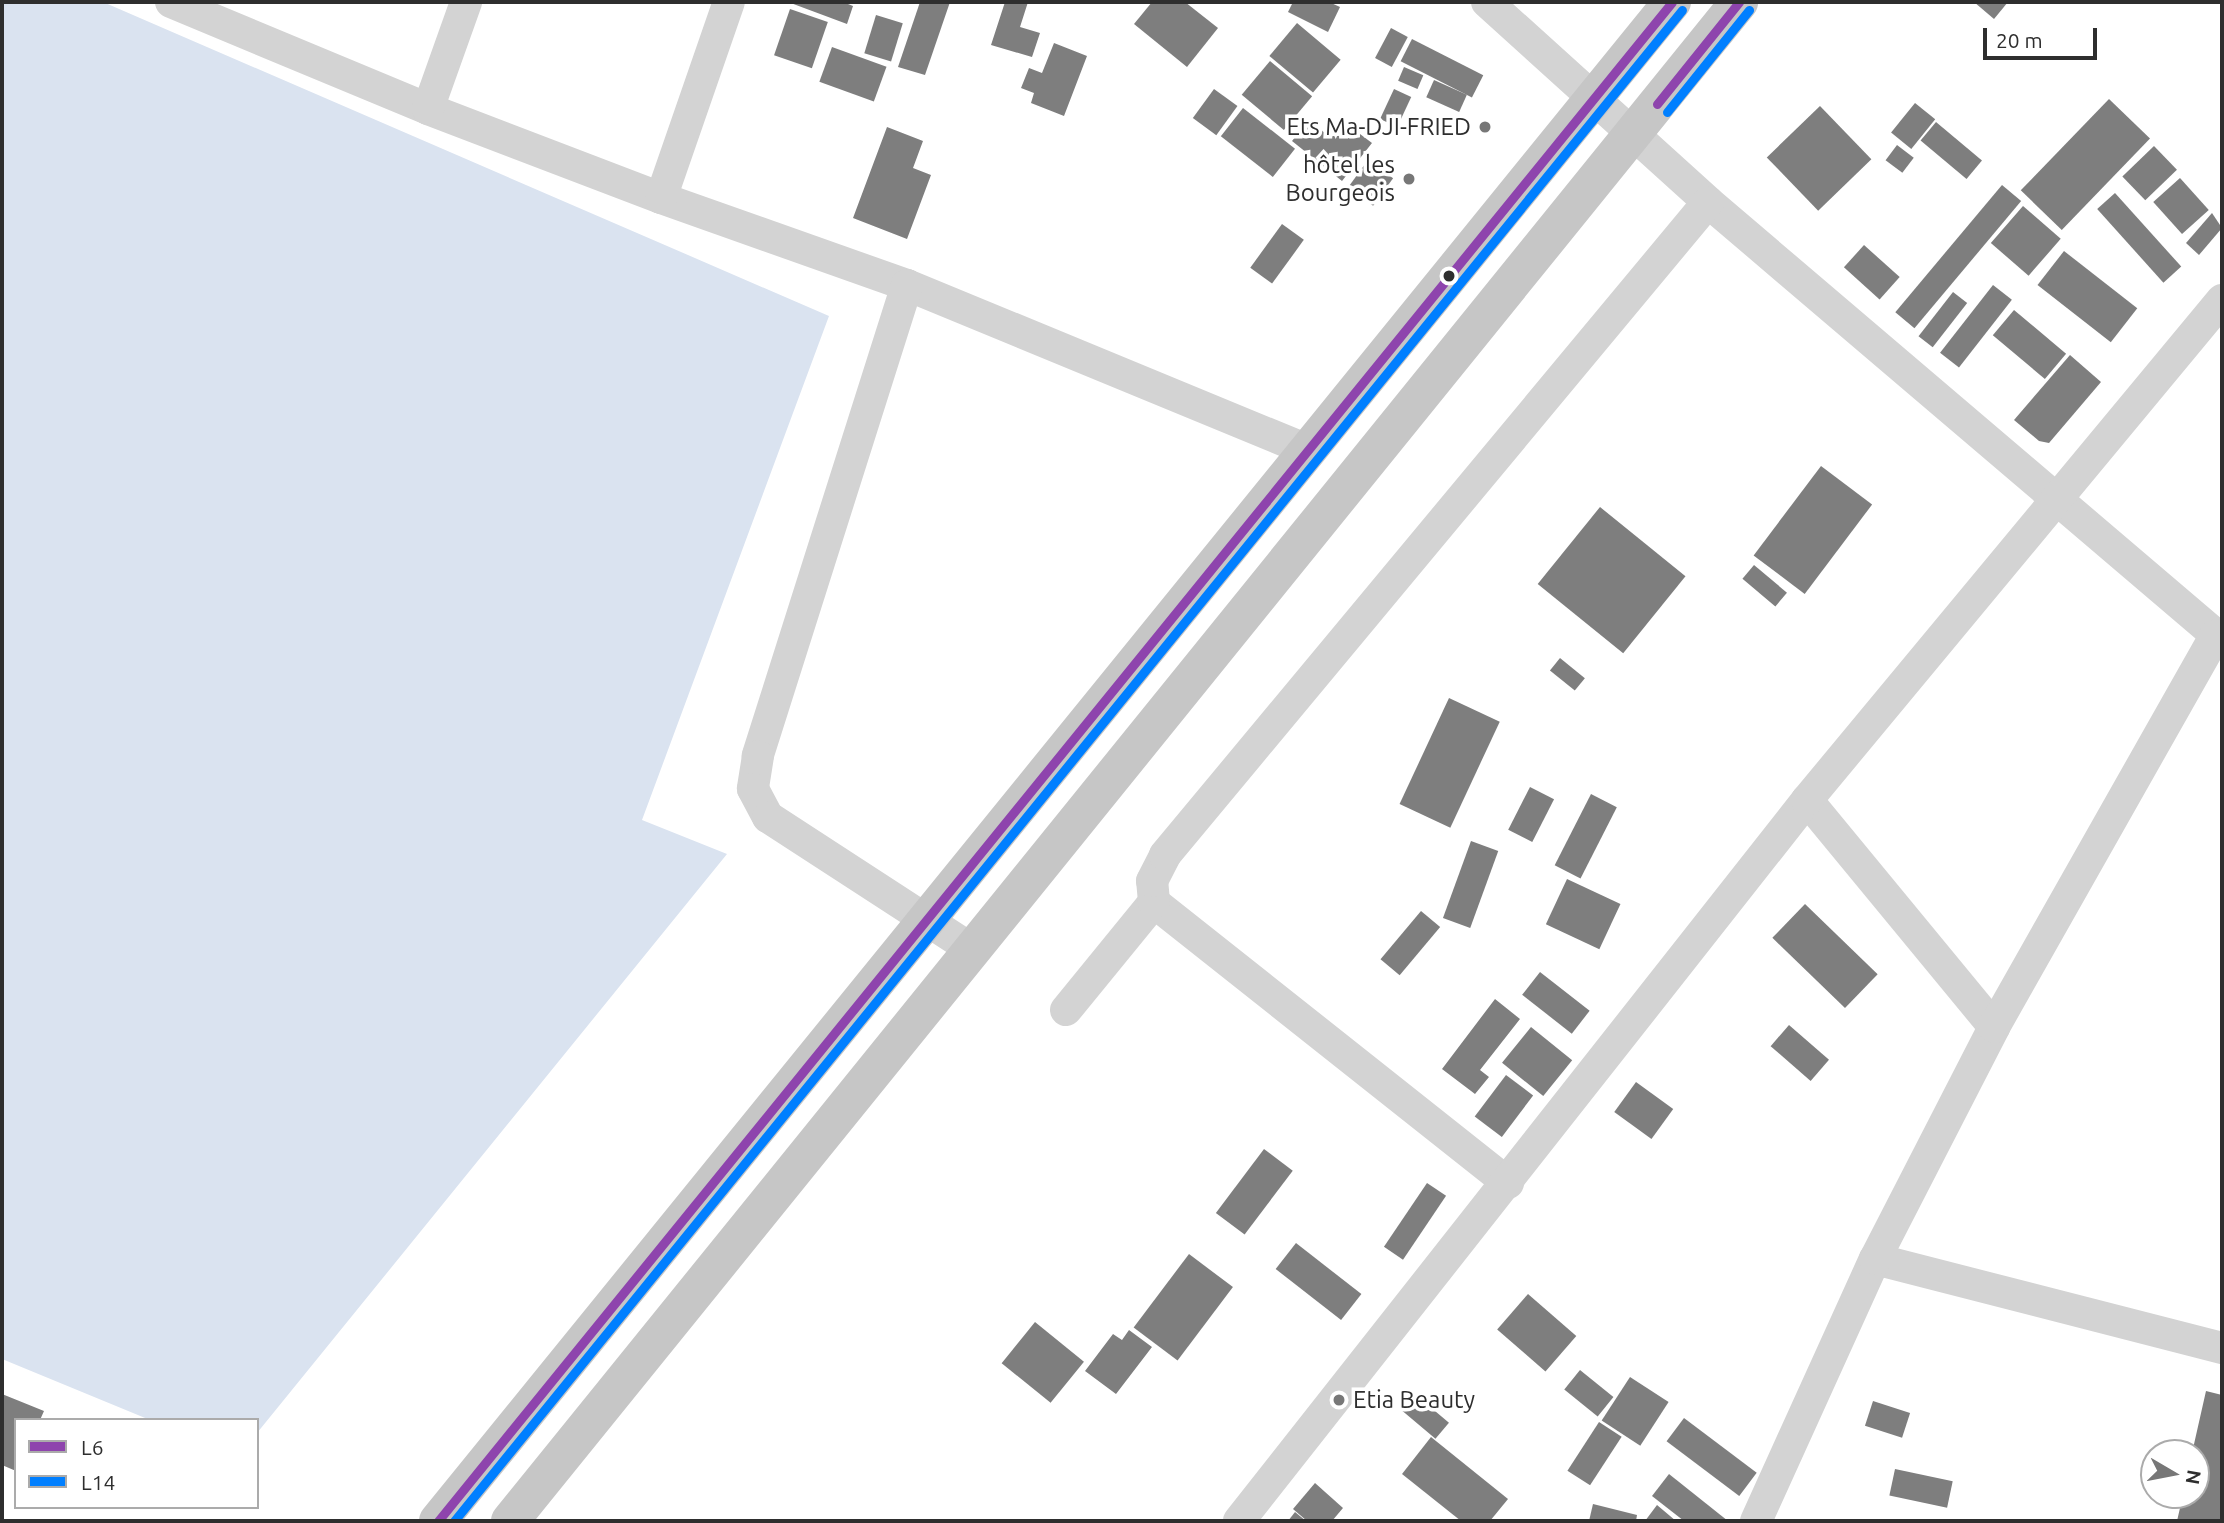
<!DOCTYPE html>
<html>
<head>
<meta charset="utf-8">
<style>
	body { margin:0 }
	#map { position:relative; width:2224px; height:1523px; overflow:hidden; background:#fff; font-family:Ubuntu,sans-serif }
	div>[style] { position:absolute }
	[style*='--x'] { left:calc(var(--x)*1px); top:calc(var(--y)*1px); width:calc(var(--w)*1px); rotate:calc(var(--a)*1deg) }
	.water>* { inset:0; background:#dae3f0 }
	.building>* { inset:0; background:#7e7e7e; transform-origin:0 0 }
	.minor>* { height:32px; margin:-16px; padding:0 16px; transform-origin:16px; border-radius:16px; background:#d3d3d3 }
	.primary>* { height:38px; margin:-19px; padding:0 19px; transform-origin:19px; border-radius:19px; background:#c6c6c6 }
	.bus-1>* { height:9px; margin:-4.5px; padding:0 4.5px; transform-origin:4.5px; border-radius:4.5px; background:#8e44ad }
	.bus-2>* { height:9px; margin:-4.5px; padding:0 4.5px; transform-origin:4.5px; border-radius:4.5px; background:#007fff }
	.dots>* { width:19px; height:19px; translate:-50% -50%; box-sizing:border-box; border:4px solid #fff; border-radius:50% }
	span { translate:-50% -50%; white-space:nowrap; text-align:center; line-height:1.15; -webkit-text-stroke:7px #fff; paint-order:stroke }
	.poi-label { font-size:24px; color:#2e2e2e }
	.right { translate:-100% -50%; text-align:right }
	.left { translate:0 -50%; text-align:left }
	.frame { position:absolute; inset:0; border:4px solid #2e2e2e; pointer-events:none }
	.legend { position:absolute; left:14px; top:1418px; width:245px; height:91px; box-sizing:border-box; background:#fff; border:2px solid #ababab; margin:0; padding:9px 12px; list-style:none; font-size:21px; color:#2e2e2e }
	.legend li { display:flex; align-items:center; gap:14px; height:35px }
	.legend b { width:35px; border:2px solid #ababab }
	.north { position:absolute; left:2140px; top:1439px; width:70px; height:70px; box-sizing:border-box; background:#fff; border:2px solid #ababab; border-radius:50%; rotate:100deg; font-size:19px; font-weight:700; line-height:28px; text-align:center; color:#2e2e2e }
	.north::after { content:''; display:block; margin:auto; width:24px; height:32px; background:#777; clip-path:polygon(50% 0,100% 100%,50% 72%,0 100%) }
	.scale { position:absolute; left:1983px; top:28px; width:114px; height:32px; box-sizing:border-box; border:4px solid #2e2e2e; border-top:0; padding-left:9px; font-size:21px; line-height:24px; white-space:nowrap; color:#2e2e2e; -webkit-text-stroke:5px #fff; paint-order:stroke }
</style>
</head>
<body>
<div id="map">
	<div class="water">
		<i style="clip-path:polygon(2px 2px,103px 2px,829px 316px,642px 820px,727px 854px,257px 1433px,257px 1420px,150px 1420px,2px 1359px)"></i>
	</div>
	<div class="building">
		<i style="clip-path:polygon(788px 2px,843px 2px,853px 6px,847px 24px)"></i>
		<i style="clip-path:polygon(920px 2px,950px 2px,925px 75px,898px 67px)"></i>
		<i style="clip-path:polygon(1005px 2px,1028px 2px,1020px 27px,1040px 33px,1032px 57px,991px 45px)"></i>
		<i style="clip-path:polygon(1152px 2px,1185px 2px,1218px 28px,1187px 67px,1134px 24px)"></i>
		<i style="clip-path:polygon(1293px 2px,1329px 2px,1340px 7px,1328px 32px,1288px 12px)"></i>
		<i style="clip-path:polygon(1974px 2px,2008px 2px,1994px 19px)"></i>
		<i style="left:790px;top:9px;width:40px;height:49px;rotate:19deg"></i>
		<i style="left:876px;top:15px;width:28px;height:40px;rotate:17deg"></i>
		<i style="left:1297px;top:23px;width:57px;height:43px;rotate:40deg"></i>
		<i style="left:1391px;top:28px;width:19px;height:34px;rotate:28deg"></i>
		<i style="left:1412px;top:39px;width:80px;height:25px;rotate:27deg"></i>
		<i style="clip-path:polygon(1054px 43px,1087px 56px,1064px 116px,1031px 103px,1034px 93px,1021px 88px,1029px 68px,1042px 73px)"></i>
		<i style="left:832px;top:47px;width:58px;height:37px;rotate:20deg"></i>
		<i style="left:1270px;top:61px;width:55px;height:44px;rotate:40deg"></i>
		<i style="left:1404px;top:67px;width:21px;height:15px;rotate:23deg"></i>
		<i style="left:1434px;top:80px;width:36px;height:19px;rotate:24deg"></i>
		<i style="left:1214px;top:89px;width:29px;height:36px;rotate:36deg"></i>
		<i style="left:1394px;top:89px;width:19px;height:33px;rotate:25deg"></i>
		<i style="left:2109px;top:99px;width:57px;height:127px;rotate:44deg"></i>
		<i style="left:1915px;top:103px;width:26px;height:38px;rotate:39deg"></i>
		<i style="left:1820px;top:106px;width:74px;height:74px;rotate:46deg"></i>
		<i style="left:1243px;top:108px;width:66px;height:36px;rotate:38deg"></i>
		<i style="clip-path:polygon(1309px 120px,1331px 138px,1344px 122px,1372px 143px,1342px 181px,1292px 141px)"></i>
		<i style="left:1936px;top:122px;width:60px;height:24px;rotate:40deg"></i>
		<i style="clip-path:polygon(887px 127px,923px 141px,913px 168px,931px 175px,907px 239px,853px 218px)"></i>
		<i style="left:1897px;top:145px;width:21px;height:19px;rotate:37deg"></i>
		<i style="left:2154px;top:146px;width:33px;height:44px;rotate:46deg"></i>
		<i style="left:1368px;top:160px;width:31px;height:34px;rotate:36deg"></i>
		<i style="left:2180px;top:178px;width:43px;height:36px;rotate:48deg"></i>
		<i style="left:2002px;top:185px;width:25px;height:166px;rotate:40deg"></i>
		<i style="left:2115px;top:193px;width:99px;height:24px;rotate:48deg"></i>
		<i style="left:2023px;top:206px;width:50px;height:49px;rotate:41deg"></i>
		<i style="clip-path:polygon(2212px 213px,2222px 228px,2199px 255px,2186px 243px)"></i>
		<i style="left:1282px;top:224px;width:27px;height:54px;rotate:36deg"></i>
		<i style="left:1864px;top:245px;width:48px;height:30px;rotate:42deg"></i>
		<i style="left:2064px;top:251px;width:93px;height:43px;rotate:38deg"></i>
		<i style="left:1993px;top:285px;width:24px;height:86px;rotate:38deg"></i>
		<i style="left:1953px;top:292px;width:18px;height:56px;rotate:38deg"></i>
		<i style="left:2014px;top:310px;width:68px;height:33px;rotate:40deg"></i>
		<i style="clip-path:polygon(2070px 355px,2101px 382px,2049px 443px,2039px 441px,2014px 420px)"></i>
		<i style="left:1821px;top:466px;width:64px;height:112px;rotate:37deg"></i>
		<i style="left:1600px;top:507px;width:110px;height:99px;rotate:39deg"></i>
		<i style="left:1754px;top:565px;width:43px;height:18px;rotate:40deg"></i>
		<i style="left:1560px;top:658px;width:32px;height:16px;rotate:39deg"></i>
		<i style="left:1449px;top:698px;width:56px;height:117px;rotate:25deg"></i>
		<i style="left:1530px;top:787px;width:27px;height:48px;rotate:27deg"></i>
		<i style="left:1591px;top:794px;width:29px;height:80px;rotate:27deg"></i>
		<i style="left:1471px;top:841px;width:29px;height:82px;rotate:20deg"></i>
		<i style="left:1567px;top:879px;width:59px;height:50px;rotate:25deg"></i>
		<i style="left:1805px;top:904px;width:101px;height:47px;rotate:44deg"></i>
		<i style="left:1421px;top:911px;width:25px;height:63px;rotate:40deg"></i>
		<i style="left:1540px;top:972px;width:63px;height:29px;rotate:38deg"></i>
		<i style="clip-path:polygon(1495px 999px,1520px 1019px,1480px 1070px,1489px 1077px,1475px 1094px,1442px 1069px)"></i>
		<i style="left:1789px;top:1025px;width:53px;height:28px;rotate:41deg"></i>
		<i style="left:1531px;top:1027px;width:53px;height:46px;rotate:39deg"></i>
		<i style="left:1506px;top:1075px;width:34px;height:52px;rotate:37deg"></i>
		<i style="left:1636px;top:1082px;width:46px;height:37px;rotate:36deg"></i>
		<i style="left:1264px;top:1149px;width:36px;height:80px;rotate:37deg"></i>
		<i style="left:1427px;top:1183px;width:23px;height:77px;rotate:34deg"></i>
		<i style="left:1296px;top:1243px;width:83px;height:33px;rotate:38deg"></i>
		<i style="left:1189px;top:1254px;width:55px;height:92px;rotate:37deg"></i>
		<i style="left:1528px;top:1294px;width:64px;height:47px;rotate:41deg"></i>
		<i style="left:1035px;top:1322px;width:63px;height:53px;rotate:39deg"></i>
		<i style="clip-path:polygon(1129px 1330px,1152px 1347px,1116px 1394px,1085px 1371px,1113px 1334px,1122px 1340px)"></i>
		<i style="left:1580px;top:1370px;width:43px;height:25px;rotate:39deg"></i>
		<i style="left:1630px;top:1377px;width:46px;height:52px;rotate:33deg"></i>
		<i style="clip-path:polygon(2206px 1391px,2222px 1395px,2222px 1521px,2177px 1521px,2183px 1495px,2196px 1495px,2196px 1453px,2192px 1453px)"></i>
		<i style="clip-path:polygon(2px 1394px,44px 1411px,40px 1420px,16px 1420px,16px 1471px,2px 1465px)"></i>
		<i style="left:1416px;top:1395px;width:43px;height:21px;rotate:40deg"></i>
		<i style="left:1873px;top:1401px;width:39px;height:26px;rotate:18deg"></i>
		<i style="left:1684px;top:1418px;width:91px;height:29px;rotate:37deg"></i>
		<i style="left:1599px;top:1422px;width:27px;height:58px;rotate:33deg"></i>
		<i style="clip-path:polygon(1431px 1437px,1508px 1499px,1490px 1521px,1461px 1521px,1402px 1474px)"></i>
		<i style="left:1895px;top:1469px;width:59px;height:27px;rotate:12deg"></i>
		<i style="clip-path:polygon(1669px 1474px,1728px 1521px,1684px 1521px,1652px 1496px)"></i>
		<i style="clip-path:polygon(1315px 1483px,1343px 1508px,1332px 1521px,1307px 1521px,1293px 1509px)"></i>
		<i style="clip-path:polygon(1593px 1504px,1637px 1515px,1636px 1521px,1589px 1521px)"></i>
		<i style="clip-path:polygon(1657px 1505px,1676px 1521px,1645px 1521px)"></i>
		<i style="clip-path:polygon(1295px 1512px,1306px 1521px,1288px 1521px)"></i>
	</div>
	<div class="minor">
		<i style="--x:171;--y:2;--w:278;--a:22.6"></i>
		<i style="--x:428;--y:109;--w:249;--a:20.9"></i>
		<i style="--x:661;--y:198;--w:261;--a:19.5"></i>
		<i style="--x:907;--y:285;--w:436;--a:22.4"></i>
		<i style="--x:1487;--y:2;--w:298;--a:42.1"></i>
		<i style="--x:1708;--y:202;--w:675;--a:40.44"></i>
		<i style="--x:428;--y:109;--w:114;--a:-70.4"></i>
		<i style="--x:661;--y:198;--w:207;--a:-70.9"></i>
		<i style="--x:907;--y:285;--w:494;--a:107.6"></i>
		<i style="--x:758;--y:756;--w:33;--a:99"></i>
		<i style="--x:753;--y:789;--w:32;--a:62"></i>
		<i style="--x:768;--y:817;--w:242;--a:33"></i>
		<i style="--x:1807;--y:800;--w:294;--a:50.5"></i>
		<i style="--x:1066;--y:1010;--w:139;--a:-50.8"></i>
		<i style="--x:1508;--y:1183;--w:452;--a:-141.6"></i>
		<i style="--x:1154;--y:902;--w:21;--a:-95"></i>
		<i style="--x:1152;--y:881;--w:29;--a:-63"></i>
		<i style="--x:1165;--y:855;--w:849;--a:-50.25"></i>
		<i style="--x:1875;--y:1259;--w:358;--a:14.4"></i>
		<i style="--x:1239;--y:1521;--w:918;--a:-51.77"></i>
		<i style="--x:1807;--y:800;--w:650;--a:-50.31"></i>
		<i style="--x:1756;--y:1521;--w:288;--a:-65.6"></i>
		<i style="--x:1875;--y:1259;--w:261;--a:-62.8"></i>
		<i style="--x:1994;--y:1027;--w:450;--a:-60.5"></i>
	</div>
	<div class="primary">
		<i style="--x:438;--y:1521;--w:1957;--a:-50.91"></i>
		<i style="--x:510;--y:1521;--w:1954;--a:-51.02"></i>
	</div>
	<div class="bus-1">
		<i style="--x:1657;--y:104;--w:131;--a:-51.2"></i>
		<i style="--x:438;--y:1521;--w:1957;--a:-50.91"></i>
	</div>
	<div class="bus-2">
		<i style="--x:1667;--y:112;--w:131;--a:-51.2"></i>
		<i style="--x:454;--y:1521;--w:1947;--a:-50.9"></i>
	</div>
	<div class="dots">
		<i style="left:1485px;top:127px;background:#777"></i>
		<i style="left:1409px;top:179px;background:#777"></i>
		<i style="left:1449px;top:276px;background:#2e2e2e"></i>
		<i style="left:1339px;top:1400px;background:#777"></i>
	</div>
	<div class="poi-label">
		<span class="right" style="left:1471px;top:127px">Ets Ma-DJI-FRIED</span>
		<span class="right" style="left:1395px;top:179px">hôtel les<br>Bourgeois</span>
		<span class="left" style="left:1353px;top:1400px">Etia Beauty</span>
	</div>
	<div class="frame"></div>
	<ul class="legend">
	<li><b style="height:9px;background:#8e44ad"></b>L6</li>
	<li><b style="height:9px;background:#007fff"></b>L14</li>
	</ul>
	<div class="north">N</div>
	<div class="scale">20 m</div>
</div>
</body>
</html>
